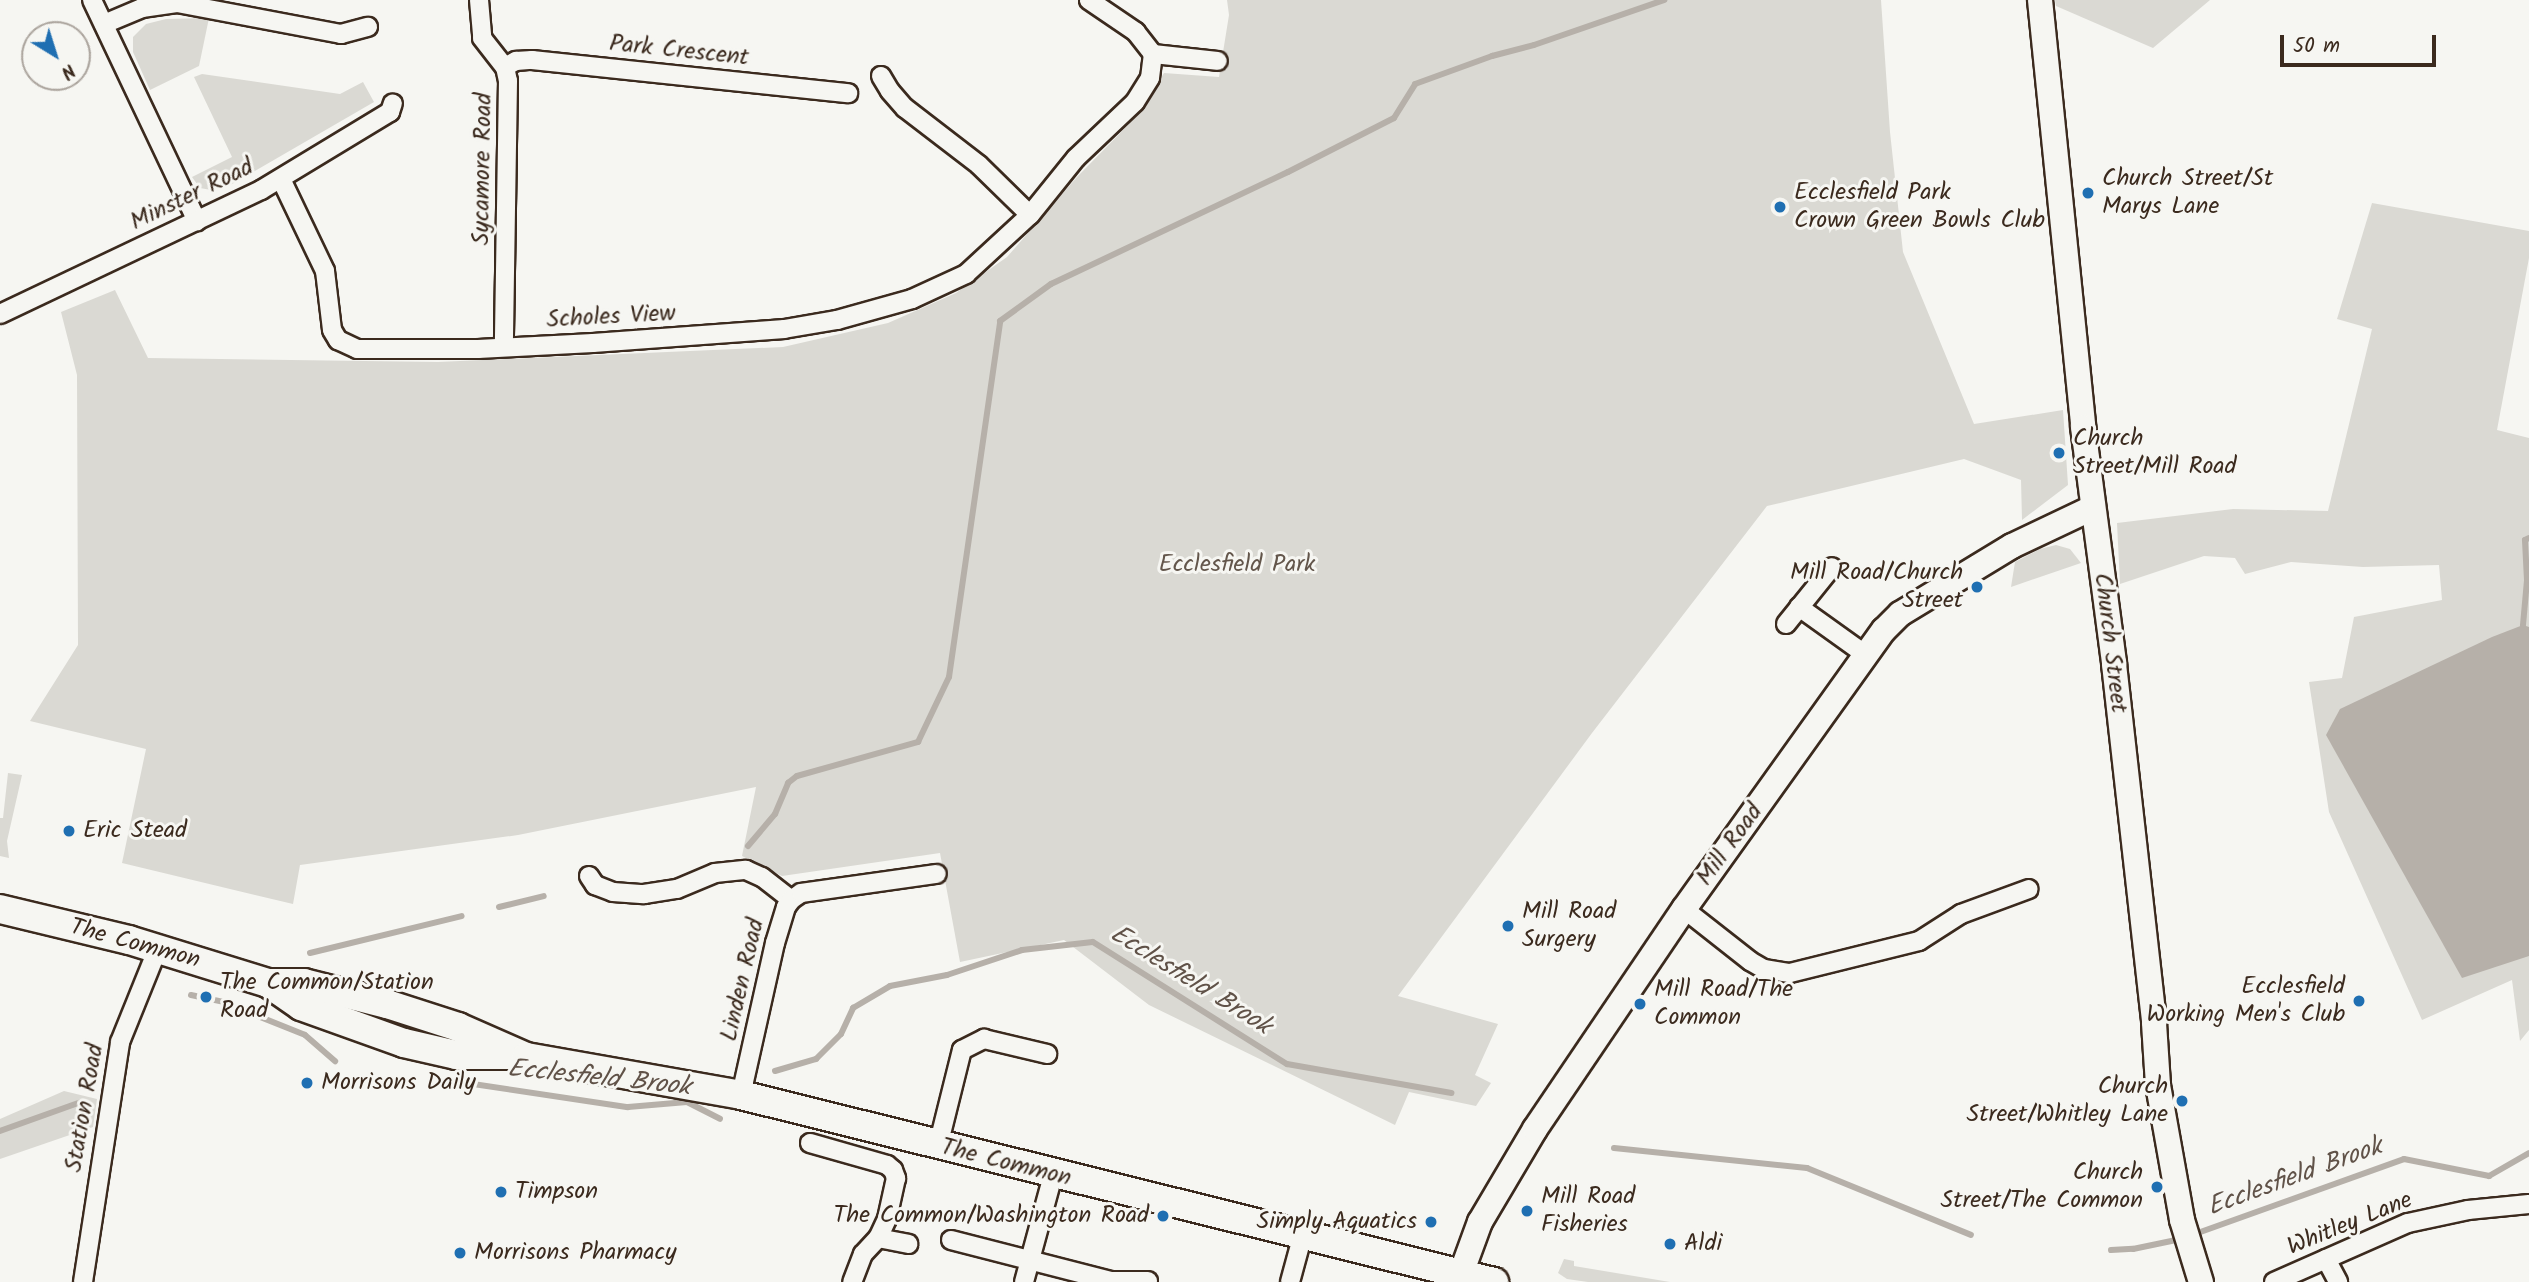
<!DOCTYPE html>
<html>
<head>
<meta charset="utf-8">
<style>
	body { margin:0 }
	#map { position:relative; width:2529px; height:1282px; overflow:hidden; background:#f6f6f2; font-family:Kalam,sans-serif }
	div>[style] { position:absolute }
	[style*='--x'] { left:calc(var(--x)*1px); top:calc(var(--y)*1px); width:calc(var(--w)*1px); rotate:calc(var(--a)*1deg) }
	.green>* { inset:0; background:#dad9d3 }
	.water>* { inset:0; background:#b6b0a9 }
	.stream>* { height:6px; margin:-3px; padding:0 3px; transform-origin:3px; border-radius:3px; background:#b6b0a9 }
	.roads { filter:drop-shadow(2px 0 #3b2a1e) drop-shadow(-2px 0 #3b2a1e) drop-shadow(0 2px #3b2a1e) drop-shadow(0 -2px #3b2a1e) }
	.street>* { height:18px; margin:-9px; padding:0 9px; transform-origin:9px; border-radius:9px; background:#f6f6f2 }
	.secondary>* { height:24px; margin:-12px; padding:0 12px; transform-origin:12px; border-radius:12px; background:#f6f6f2 }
	.primary>* { height:28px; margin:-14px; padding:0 14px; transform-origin:14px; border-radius:14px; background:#f6f6f2 }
	.dots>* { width:19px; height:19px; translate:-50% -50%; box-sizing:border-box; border:4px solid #f6f6f2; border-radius:50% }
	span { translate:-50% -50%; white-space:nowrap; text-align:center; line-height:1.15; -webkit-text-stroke:6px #f6f6f2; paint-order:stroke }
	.street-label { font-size:24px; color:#3b2a1e }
	.poi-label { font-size:24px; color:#3b2a1e }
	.left { translate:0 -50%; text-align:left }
	.right { translate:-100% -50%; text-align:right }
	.park-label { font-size:24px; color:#63564b }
	.water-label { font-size:26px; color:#605248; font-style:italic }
	.north { position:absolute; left:21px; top:21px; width:70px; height:70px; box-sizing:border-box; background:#f6f6f2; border:2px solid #aba49d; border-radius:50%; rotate:142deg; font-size:19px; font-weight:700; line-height:28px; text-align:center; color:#3b2a1e }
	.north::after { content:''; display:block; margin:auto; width:24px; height:32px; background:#1f6fb2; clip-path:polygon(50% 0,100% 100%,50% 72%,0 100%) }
	.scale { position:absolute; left:2280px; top:35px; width:156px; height:32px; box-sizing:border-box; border:4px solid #3b2a1e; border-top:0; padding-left:9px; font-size:21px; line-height:24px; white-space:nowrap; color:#3b2a1e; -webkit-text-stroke:5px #f6f6f2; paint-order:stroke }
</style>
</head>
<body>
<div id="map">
	<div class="green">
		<i style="clip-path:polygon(1227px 0,1881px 0,1890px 132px,1903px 252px,1974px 424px,2063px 410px,2068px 485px,2022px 520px,2021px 480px,1964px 459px,1767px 506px,1592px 733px,1398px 996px,1498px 1024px,1475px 1075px,1491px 1083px,1476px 1106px,1409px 1092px,1395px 1125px,1149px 1005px,1064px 940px,960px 962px,940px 853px,782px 876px,742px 856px,756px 787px,518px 835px,300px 865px,293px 904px,122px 863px,146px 749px,30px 721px,78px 645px,77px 375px,61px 312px,115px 290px,148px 358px,438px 362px,783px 347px,888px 323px,956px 293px,1007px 257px,1077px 177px,1138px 115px,1164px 73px,1219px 77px,1229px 15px)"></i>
		<i style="clip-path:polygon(2055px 0,2210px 0,2153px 48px,2056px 6px)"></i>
		<i style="clip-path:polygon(209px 18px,199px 66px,150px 90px,133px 52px,133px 37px,146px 24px,166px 19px)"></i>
		<i style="clip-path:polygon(202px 74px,340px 94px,363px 82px,374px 102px,227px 187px,211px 190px,200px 188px,192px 177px,232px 157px,194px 77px)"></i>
		<i style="clip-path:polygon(2372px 203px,2529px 231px,2529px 258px,2497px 430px,2529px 438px,2529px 1030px,2520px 1041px,2512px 980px,2422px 1020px,2329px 812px,2309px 682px,2342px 678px,2354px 617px,2442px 600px,2439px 565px,2363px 567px,2291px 562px,2245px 574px,2235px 558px,2204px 556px,2120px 584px,2117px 523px,2233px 509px,2328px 511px,2372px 329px,2337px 319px)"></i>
		<i style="clip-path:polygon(2056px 545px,2070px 549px,2081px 563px,2011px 587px,2015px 562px,2040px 549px)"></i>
		<i style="clip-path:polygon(8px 773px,22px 775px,7px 841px,9px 858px,0 856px,0 818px,3px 818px)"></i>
		<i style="clip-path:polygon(64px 1091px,97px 1099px,93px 1127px,0 1159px,0 1119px)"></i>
		<i style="clip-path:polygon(1564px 1259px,1574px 1261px,1574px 1266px,1670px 1282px,1588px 1282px,1567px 1279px,1558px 1273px)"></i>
	</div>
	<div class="water">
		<i style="clip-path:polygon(2523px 625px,2529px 627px,2529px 956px,2462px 978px,2326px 735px,2340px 709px,2492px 637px)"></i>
	</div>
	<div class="stream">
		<i style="--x:2523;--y:625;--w:45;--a:-84.9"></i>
		<i style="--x:2527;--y:580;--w:40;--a:-92.9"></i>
		<i style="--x:2525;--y:540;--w:4;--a:-27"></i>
		<i style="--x:748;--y:846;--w:42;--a:-49.8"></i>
		<i style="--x:775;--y:814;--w:34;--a:-67"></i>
		<i style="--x:788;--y:783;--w:11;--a:-38"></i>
		<i style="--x:797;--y:776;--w:126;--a:-15.7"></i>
		<i style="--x:918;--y:742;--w:72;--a:-64.5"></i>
		<i style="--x:949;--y:677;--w:360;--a:-81.8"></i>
		<i style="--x:1000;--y:321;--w:63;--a:-36"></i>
		<i style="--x:1051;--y:284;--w:262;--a:-25.3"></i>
		<i style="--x:1288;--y:172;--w:119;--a:-27"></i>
		<i style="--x:1394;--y:118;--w:40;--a:-58"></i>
		<i style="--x:1415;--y:84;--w:82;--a:-20"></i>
		<i style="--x:1492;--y:56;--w:43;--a:-14.7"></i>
		<i style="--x:1534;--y:45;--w:138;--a:-19.1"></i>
		<i style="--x:499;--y:907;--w:46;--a:-13.7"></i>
		<i style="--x:310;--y:953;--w:156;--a:-13.7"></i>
		<i style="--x:191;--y:995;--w:33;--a:12"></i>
		<i style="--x:223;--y:1002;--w:88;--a:21.9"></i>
		<i style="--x:305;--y:1035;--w:40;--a:41"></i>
		<i style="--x:775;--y:1071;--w:43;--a:-16.3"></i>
		<i style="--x:816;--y:1059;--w:35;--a:-45"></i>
		<i style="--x:841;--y:1034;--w:29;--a:-65"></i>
		<i style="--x:853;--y:1008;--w:43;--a:-30.7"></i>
		<i style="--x:890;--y:986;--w:58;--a:-10.9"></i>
		<i style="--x:947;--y:975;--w:79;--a:-18.4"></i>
		<i style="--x:1022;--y:950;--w:71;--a:-6.4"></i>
		<i style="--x:1093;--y:942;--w:229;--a:32.2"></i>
		<i style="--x:1287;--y:1064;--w:167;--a:10"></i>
		<i style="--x:431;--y:1085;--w:22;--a:-10"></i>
		<i style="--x:453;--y:1081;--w:177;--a:8.5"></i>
		<i style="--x:628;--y:1107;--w:59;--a:-4.8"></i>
		<i style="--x:687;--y:1102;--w:37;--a:27"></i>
		<i style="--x:0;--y:1131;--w:86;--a:-19.7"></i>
		<i style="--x:1614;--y:1148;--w:194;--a:5.9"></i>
		<i style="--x:1807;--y:1168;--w:177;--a:22.2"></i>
		<i style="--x:2192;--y:1235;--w:225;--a:-19.7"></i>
		<i style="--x:2404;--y:1159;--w:87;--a:11.3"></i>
		<i style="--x:2489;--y:1176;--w:46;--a:-29.9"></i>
		<i style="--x:2111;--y:1250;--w:22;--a:-3"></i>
		<i style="--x:2133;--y:1249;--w:49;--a:-11.8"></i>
	</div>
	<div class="roads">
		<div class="street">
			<i style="--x:92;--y:0;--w:245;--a:64.6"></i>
			<i style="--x:479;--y:0;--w:38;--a:85"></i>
			<i style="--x:482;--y:38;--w:37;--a:52"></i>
			<i style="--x:505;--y:67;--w:14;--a:78"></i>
			<i style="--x:508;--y:81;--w:266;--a:90.9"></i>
			<i style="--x:104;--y:24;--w:41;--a:-22.8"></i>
			<i style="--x:142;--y:8;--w:35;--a:-8"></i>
			<i style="--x:177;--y:3;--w:167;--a:10.7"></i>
			<i style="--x:341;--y:34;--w:28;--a:-15"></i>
			<i style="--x:1153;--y:54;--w:65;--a:6.1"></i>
			<i style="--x:505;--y:67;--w:13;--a:-29"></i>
			<i style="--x:516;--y:61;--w:16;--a:-4"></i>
			<i style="--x:532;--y:60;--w:318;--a:6"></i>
			<i style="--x:881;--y:76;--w:17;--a:59"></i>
			<i style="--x:890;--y:91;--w:23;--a:49"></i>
			<i style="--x:905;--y:108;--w:93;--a:37.6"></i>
			<i style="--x:979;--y:165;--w:71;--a:44.4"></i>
			<i style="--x:281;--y:179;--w:102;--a:64.4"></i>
			<i style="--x:325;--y:271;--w:59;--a:83.2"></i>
			<i style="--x:332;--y:330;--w:12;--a:59"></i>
			<i style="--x:338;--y:340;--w:21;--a:25"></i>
			<i style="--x:357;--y:349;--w:121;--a:0"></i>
			<i style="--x:478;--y:349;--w:115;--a:-3"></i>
			<i style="--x:593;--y:343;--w:192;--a:-4.2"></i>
			<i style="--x:784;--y:329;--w:54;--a:-9.6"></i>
			<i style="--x:837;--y:320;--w:78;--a:-15.6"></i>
			<i style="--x:912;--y:299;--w:60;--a:-24.8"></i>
			<i style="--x:966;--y:274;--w:87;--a:-42.7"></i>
			<i style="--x:1030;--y:215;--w:73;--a:-51.1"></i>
			<i style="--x:1076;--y:158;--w:81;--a:-43.5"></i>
			<i style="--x:1135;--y:102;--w:28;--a:-58"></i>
			<i style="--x:1150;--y:78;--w:24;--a:-83"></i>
			<i style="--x:1153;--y:54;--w:28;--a:-128"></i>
			<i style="--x:1136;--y:32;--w:57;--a:-145.8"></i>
			<i style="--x:0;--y:314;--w:289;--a:-25.4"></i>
			<i style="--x:261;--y:190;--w:151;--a:-31.2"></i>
			<i style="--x:390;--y:112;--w:9;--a:-72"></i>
			<i style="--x:1799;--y:607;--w:82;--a:35.6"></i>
			<i style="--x:1786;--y:624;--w:73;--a:-51.1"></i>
			<i style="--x:589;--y:876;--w:11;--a:56"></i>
			<i style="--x:595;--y:885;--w:19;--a:21"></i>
			<i style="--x:613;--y:892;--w:31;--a:4"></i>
			<i style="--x:644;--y:894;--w:33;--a:-9"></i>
			<i style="--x:677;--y:889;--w:41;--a:-22.8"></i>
			<i style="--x:715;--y:873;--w:31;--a:-6"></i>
			<i style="--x:746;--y:870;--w:17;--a:24"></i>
			<i style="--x:762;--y:877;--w:37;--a:38"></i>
			<i style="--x:1684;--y:909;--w:84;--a:38.2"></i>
			<i style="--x:1750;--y:961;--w:16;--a:30"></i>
			<i style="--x:1764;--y:969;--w:26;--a:9"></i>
			<i style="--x:1790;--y:973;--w:133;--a:-13.9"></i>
			<i style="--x:1919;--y:941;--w:50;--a:-32.7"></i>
			<i style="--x:1961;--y:914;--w:72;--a:-20.2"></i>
			<i style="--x:741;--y:1095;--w:156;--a:-77.4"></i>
			<i style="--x:775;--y:943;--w:38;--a:-73"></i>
			<i style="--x:786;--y:907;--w:9;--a:-54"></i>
			<i style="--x:791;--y:900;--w:12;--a:-35"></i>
			<i style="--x:801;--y:893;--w:137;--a:-8"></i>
			<i style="--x:810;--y:1143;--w:80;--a:15.9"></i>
			<i style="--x:887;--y:1165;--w:8;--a:40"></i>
			<i style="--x:893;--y:1170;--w:9;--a:69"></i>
			<i style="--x:896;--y:1178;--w:42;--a:102.4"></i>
			<i style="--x:887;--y:1219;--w:21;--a:115"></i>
			<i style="--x:878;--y:1238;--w:22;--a:133"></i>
			<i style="--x:863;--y:1254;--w:30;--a:111"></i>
			<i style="--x:938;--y:1146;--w:99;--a:-76"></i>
			<i style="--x:962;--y:1050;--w:25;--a:-27"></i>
			<i style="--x:984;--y:1039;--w:65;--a:13.4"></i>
			<i style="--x:878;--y:1238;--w:31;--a:11"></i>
			<i style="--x:951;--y:1240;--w:165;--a:14.4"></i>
			<i style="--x:1111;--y:1281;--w:37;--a:0"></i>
			<i style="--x:2326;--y:1259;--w:26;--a:62"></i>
			<i style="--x:83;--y:1282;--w:243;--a:-81.2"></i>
			<i style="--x:120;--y:1042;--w:101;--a:-68"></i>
			<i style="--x:1024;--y:1282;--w:111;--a:-74.8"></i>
			<i style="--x:1290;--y:1282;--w:50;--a:-74.8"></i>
			<i style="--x:2274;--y:1282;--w:146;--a:-23.8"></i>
			<i style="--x:2408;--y:1223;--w:61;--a:-12.2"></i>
			<i style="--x:2468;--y:1210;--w:61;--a:-5.6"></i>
		</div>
		<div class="secondary">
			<i style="--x:2040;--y:0;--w:429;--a:84.2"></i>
			<i style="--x:2083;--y:427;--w:239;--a:82.5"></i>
			<i style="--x:2114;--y:664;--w:361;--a:83.6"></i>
			<i style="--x:2154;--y:1023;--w:62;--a:86.3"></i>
			<i style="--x:2158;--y:1085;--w:137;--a:79.9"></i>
			<i style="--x:2182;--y:1220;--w:65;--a:73"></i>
			<i style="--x:1458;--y:1282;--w:64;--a:-69.9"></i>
			<i style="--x:1480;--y:1222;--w:108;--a:-59.4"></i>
			<i style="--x:1535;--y:1129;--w:266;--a:-55.9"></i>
			<i style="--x:1684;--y:909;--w:343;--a:-54.4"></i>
			<i style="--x:1884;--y:630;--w:23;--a:-45"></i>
			<i style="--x:1900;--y:614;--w:131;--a:-31.3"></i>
			<i style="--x:2012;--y:546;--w:89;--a:-25.4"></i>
		</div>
		<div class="primary">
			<i style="--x:0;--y:909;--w:133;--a:13.5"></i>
			<i style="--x:129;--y:940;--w:145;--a:17.2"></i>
			<i style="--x:268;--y:983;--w:40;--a:34.9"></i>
			<i style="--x:301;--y:1006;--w:109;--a:19.8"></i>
			<i style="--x:404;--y:1043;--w:53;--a:13"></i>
			<i style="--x:456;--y:1055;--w:53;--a:0"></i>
			<i style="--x:268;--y:983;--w:36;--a:0"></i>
			<i style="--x:304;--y:983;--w:86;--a:14.2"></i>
			<i style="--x:387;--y:1004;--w:75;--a:17.9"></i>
			<i style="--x:458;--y:1027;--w:74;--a:23.8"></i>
			<i style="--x:526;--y:1057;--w:218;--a:10"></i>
			<i style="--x:741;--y:1095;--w:776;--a:13.95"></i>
		</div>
	</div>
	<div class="dots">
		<i style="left:2088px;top:193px;background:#1f6fb2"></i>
		<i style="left:1780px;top:207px;background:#1f6fb2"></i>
		<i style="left:2059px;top:453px;background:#1f6fb2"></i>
		<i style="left:1977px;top:587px;background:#1f6fb2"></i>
		<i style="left:69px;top:831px;background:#1f6fb2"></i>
		<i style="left:1508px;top:926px;background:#1f6fb2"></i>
		<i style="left:206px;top:997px;background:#1f6fb2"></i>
		<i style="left:2359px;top:1001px;background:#1f6fb2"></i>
		<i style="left:1640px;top:1004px;background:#1f6fb2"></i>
		<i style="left:307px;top:1083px;background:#1f6fb2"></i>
		<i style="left:2182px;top:1101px;background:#1f6fb2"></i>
		<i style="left:2157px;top:1187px;background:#1f6fb2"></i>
		<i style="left:501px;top:1192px;background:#1f6fb2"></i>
		<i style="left:1527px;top:1211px;background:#1f6fb2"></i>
		<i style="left:1163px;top:1216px;background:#1f6fb2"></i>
		<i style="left:1431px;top:1222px;background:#1f6fb2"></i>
		<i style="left:1670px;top:1244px;background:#1f6fb2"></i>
		<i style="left:460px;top:1253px;background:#1f6fb2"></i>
	</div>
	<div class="street-label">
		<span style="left:679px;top:51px;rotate:6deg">Park Crescent</span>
		<span style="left:483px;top:169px;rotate:-89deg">Sycamore Road</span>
		<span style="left:192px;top:195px;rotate:-26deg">Minster Road</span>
		<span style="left:611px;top:317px;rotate:-3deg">Scholes View</span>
		<span style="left:2110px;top:643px;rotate:83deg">Church Street</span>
		<span style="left:1730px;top:845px;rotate:-54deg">Mill Road</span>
		<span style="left:135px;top:944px;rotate:15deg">The Common</span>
		<span style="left:743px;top:980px;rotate:-77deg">Linden Road</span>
		<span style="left:85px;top:1108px;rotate:-80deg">Station Road</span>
		<span style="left:1006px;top:1163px;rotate:14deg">The Common</span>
		<span style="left:2350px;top:1224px;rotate:-22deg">Whitley Lane</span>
	</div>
	<div class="poi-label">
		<span class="left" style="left:2102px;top:193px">Church Street/St<br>Marys Lane</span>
		<span class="left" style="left:1794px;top:207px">Ecclesfield Park<br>Crown Green Bowls Club</span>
		<span class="left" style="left:2073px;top:453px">Church<br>Street/Mill Road</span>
		<span class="right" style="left:1963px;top:587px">Mill Road/Church<br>Street</span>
		<span class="left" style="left:83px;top:831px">Eric Stead</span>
		<span class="left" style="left:1522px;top:926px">Mill Road<br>Surgery</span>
		<span class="left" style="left:220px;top:997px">The Common/Station<br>Road</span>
		<span class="right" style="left:2345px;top:1001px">Ecclesfield<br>Working Men's Club</span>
		<span class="left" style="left:1654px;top:1004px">Mill Road/The<br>Common</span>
		<span class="left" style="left:321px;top:1083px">Morrisons Daily</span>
		<span class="right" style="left:2168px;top:1101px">Church<br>Street/Whitley Lane</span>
		<span class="right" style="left:2143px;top:1187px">Church<br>Street/The Common</span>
		<span class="left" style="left:515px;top:1192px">Timpson</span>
		<span class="left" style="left:1541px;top:1211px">Mill Road<br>Fisheries</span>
		<span class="right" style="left:1149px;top:1216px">The Common/Washington Road</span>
		<span class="right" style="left:1417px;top:1222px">Simply Aquatics</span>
		<span class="left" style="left:1684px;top:1244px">Aldi</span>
		<span class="left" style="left:474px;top:1253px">Morrisons Pharmacy</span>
	</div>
	<div class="park-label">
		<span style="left:1237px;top:565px">Ecclesfield Park</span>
	</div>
	<div class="water-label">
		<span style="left:1190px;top:981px;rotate:32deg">Ecclesfield Brook</span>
		<span style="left:599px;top:1079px;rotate:6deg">Ecclesfield Brook</span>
		<span style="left:2295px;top:1178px;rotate:-20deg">Ecclesfield Brook</span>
	</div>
	<div class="north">N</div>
	<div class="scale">50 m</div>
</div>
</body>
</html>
